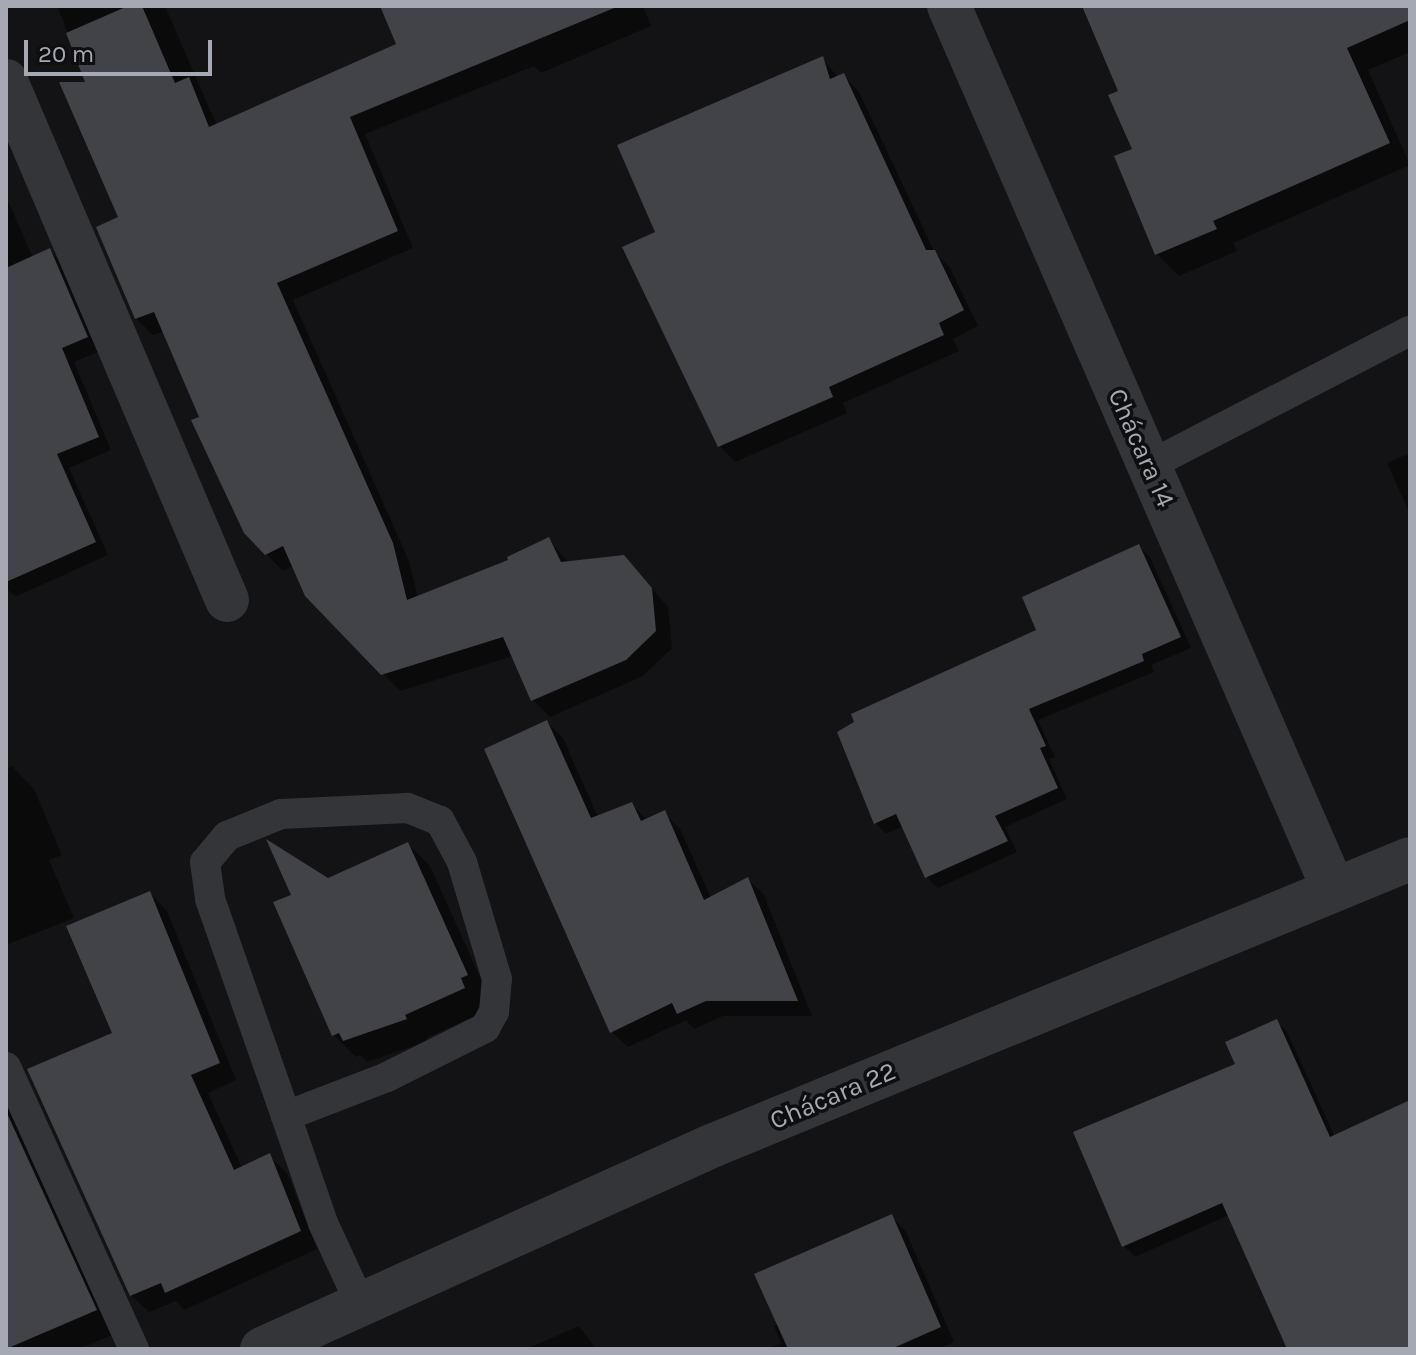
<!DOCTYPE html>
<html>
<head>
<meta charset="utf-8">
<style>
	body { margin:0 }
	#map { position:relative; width:1416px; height:1355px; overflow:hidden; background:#131315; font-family:Karla,sans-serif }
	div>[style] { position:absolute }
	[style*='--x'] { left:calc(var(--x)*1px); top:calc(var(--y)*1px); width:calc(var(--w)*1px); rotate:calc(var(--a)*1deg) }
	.shadow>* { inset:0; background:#0007 }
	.building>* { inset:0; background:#424348 }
	.service>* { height:30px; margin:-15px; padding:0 15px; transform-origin:15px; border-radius:15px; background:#343539 }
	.minor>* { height:44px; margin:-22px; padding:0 22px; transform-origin:22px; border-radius:22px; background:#343539 }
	span { translate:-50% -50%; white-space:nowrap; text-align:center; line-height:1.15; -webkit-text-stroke:7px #0e0e10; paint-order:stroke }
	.street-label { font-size:26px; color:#a5a9b4 }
	.frame { position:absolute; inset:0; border:8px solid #a5a9b4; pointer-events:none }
	.scale { position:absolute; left:24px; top:40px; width:188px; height:36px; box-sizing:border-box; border:4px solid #a5a9b4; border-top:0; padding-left:10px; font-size:24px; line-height:28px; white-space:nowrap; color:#a5a9b4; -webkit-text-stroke:6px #0e0e10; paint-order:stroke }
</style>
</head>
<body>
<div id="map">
	<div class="shadow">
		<i style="clip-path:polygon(57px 6px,165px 6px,217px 126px,399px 45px,401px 6px,643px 6px,651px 26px,541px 73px,534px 66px,365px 134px,413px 248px,293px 300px,409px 561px,418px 598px,510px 561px,549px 540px,569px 563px,640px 574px,668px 607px,672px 648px,643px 676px,550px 717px,533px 700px,513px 656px,400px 691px,306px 595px,294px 565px,283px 571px,245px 532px,164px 331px,153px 335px,136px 318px,121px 218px,88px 84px)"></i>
		<i style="clip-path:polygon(1084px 6px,1410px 6px,1410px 52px,1368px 70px,1410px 165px,1233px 243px,1237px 251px,1179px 276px,1157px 254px,1121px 92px)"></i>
		<i style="clip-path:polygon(822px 59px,839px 78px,844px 76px,859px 92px,934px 251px,950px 268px,978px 326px,953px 339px,959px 351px,843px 403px,847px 413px,735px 462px,720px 446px,658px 233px)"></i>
		<i style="clip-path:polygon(6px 196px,33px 258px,50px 251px,63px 264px,100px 351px,74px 362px,111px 450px,69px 468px,108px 555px,15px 597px,6px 588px)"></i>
		<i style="clip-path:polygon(1410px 453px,1410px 514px,1387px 463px)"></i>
		<i style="clip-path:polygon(1139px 546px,1150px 557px,1191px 648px,1151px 665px,1154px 672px,1038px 720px,1055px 757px,1049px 759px,1067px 799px,1005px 827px,1017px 852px,938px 888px,927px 877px,904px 826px,886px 834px,875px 822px,1039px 631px)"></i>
		<i style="clip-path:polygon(547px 722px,563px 738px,598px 817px,631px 804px,647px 820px,664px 813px,680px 829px,711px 898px,748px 879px,764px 895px,812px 1016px,723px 1016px,694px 1029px,686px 1020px,628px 1047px,612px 1032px)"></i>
		<i style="clip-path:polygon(12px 766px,34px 789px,62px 855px,49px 860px,74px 918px,6px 945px,6px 769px)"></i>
		<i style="clip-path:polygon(408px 844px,430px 866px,489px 997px,486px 1011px,426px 1038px,428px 1041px,367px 1062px,360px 1055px,356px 1057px,334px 1035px,328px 880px)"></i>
		<i style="clip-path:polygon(150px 893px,167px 911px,236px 1080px,208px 1093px,242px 1168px,269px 1156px,287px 1173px,317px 1249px,184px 1310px,176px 1301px,149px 1312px,131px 1295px,114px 1034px)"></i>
		<i style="clip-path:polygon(1276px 1021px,1287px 1032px,1335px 1137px,1410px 1102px,1410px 1349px,1290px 1349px,1229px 1215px,1135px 1257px,1124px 1246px,1237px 1065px)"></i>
		<i style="clip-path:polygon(6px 1098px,117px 1333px,79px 1349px,6px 1349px)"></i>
		<i style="clip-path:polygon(892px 1217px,906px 1232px,954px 1342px,938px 1349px,768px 1349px,781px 1343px,774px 1326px)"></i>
		<i style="clip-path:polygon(579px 1326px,596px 1349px,526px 1349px)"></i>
	</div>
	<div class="building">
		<i style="clip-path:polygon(128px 6px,142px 6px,175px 83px,189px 77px,209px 127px,396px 44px,380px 6px,619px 6px,350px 117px,398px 231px,277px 283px,393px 543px,407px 600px,508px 560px,507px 557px,549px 537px,561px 562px,624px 555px,652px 588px,656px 631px,626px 660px,531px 701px,503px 637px,381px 675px,305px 596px,283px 546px,265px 555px,244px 533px,191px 420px,199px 417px,154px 312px,135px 319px,96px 227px,118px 217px,59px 82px,85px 82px,66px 33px)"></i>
		<i style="clip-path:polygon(1082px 6px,1410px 6px,1410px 20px,1347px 48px,1390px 143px,1213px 221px,1217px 229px,1155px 255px,1114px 156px,1132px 149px,1108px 95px,1118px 91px)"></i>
		<i style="clip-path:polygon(823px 56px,830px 79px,844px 73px,926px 250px,935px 250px,964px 310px,939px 323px,944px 335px,829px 387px,833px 397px,718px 447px,622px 247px,655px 232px,617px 145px)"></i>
		<i style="clip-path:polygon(50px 248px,88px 337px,62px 348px,99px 437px,57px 454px,96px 542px,6px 582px,6px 268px)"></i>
		<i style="clip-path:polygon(1139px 544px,1181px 637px,1142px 654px,1144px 661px,1029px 709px,1046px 746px,1040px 748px,1058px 788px,995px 816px,1008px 841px,925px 878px,896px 814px,874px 824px,837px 732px,854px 722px,851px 714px,1036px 630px,1022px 597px)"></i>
		<i style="clip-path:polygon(547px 720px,591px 818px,632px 802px,641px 821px,665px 810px,704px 900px,748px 877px,798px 1001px,706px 1001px,677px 1014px,672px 1003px,610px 1033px,484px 749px)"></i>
		<i style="clip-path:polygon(266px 839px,328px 878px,408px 842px,468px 975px,461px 978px,465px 988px,405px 1015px,407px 1019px,343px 1041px,339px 1033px,332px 1036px,273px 902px,291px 895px)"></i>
		<i style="clip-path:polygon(150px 891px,220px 1063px,191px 1075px,234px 1170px,270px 1153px,301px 1231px,165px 1293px,161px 1283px,130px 1296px,27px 1069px,112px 1033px,66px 926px)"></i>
		<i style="clip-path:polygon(1277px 1019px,1330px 1137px,1410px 1100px,1410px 1349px,1287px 1349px,1222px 1203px,1122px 1247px,1073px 1132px,1235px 1064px,1225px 1042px)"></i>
		<i style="clip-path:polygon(6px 1111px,97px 1310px,6px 1349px)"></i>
		<i style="clip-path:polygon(892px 1214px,941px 1327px,891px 1349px,788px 1349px,754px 1274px)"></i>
	</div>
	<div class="service">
		<i style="--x:1148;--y:466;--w:295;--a:-27.3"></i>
		<i style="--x:6;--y:1067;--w:310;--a:65.6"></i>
		<i style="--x:286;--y:1116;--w:108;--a:-21.1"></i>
		<i style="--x:387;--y:1077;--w:110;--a:-26.6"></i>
		<i style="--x:485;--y:1028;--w:18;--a:-61"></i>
		<i style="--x:494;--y:1012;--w:33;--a:-85"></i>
		<i style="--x:497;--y:979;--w:122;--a:-106.7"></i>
		<i style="--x:462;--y:862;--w:47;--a:-118.2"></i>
		<i style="--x:440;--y:821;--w:35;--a:-158"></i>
		<i style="--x:408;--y:808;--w:127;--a:177.3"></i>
		<i style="--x:281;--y:814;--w:58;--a:157.8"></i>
		<i style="--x:227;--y:836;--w:34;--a:130"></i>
		<i style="--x:205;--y:862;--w:37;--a:82"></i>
		<i style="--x:210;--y:899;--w:230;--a:70.7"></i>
		<i style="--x:286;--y:1116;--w:113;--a:70.9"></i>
		<i style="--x:323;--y:1223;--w:88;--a:65.2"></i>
	</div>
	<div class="minor">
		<i style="--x:949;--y:6;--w:964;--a:66.47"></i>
		<i style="--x:6;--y:81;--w:564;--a:66.93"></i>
		<i style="--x:262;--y:1349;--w:496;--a:-24.3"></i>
		<i style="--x:714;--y:1145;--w:752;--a:-22.34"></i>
	</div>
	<div class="street-label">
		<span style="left:1141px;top:448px;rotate:66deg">Chácara 14</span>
		<span style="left:833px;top:1096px;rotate:-23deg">Chácara 22</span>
	</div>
	<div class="frame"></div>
	<div class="scale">20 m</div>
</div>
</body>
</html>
